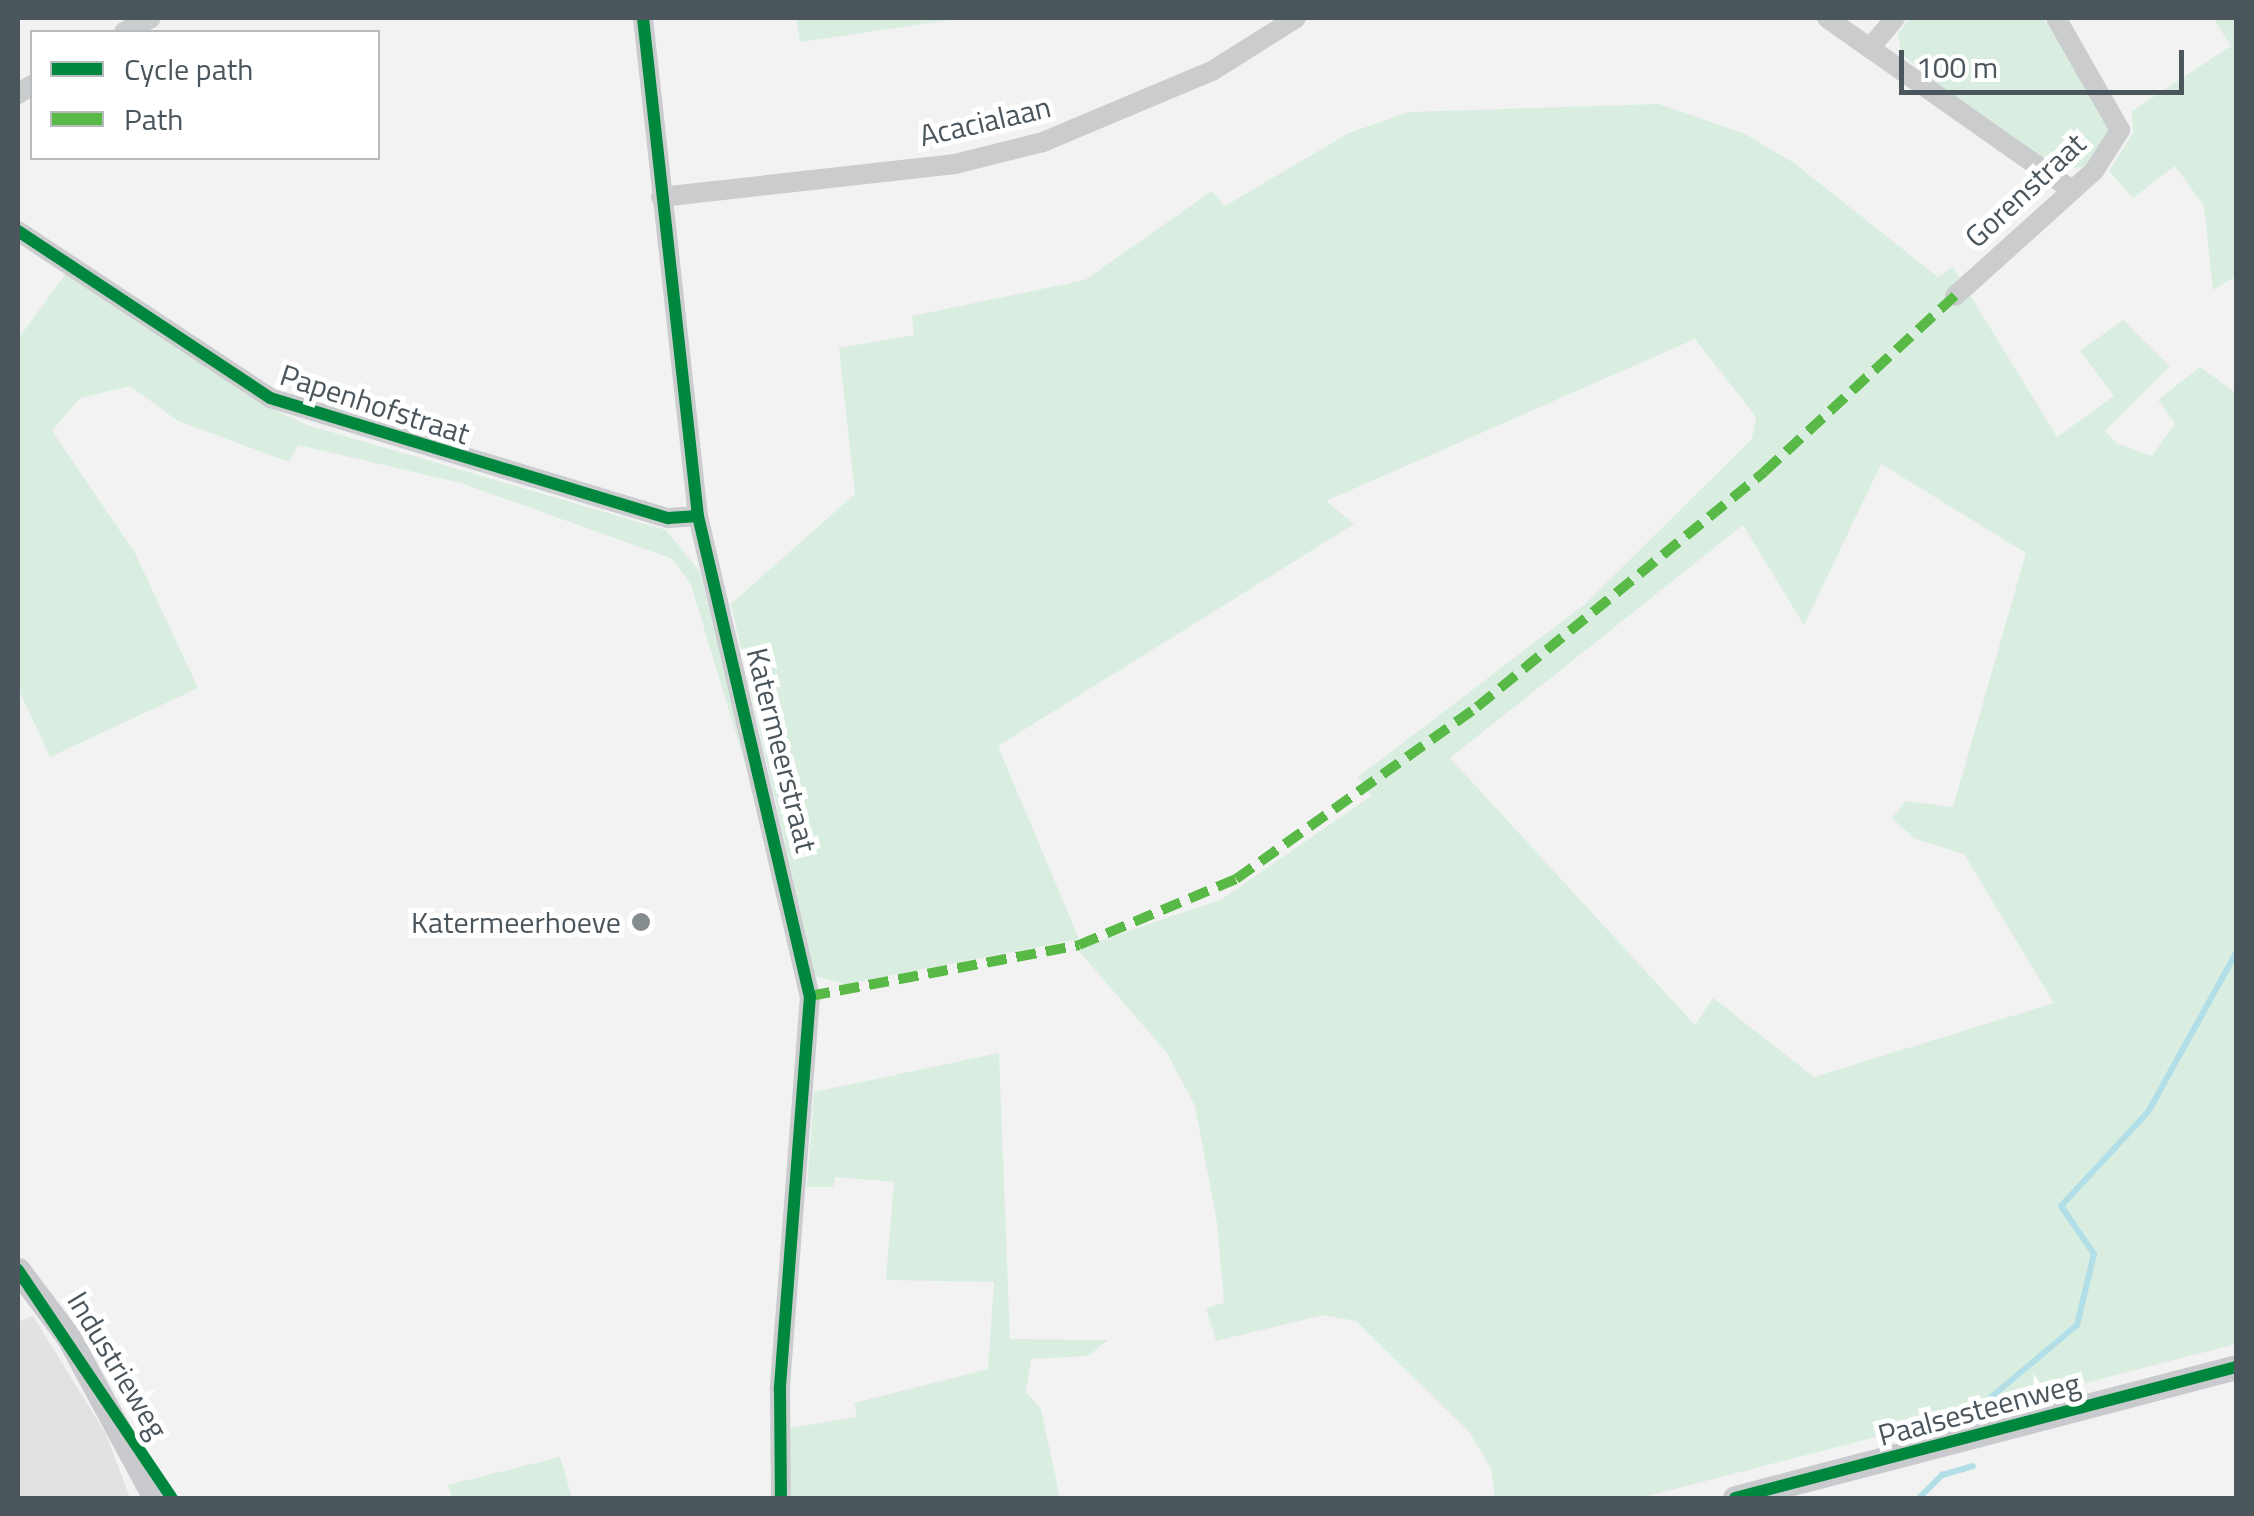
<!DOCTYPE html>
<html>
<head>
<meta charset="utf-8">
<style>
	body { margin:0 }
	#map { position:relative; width:2254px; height:1516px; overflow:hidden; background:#f2f2f2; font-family:"Titillium Web",sans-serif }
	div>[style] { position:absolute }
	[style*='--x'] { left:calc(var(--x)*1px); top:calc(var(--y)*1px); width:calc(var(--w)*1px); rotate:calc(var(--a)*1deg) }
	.commercial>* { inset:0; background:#e3e2e0 }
	.green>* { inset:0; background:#d9eee0 }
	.stream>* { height:6px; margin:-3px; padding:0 3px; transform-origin:3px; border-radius:3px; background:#b2dee8 }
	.minor>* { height:20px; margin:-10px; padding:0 10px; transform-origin:10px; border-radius:10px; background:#cacccd }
	.major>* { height:25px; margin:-12.5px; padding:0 12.5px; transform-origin:12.5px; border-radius:12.5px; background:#c8cacd }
	.quiet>* { height:10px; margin-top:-5px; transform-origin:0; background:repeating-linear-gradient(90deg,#58b947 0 20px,transparent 0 30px) }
	.cycleway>* { height:12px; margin:-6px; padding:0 6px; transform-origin:6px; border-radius:6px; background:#00873e }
	.dots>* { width:28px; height:28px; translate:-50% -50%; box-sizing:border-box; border:5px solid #fff; border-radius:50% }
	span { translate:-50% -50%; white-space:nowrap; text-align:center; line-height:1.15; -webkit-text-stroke:10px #fff; paint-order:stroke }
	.street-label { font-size:30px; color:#4b555c }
	.poi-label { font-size:30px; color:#4b555c }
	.right { translate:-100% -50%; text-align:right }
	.frame { position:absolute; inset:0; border:20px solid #4b555c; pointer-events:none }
	.legend { position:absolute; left:30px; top:30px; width:350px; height:130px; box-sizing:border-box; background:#fff; border:2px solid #b7bbbe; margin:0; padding:12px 18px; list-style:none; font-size:30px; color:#4b555c }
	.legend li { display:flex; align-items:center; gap:20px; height:50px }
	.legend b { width:50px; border:2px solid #b7bbbe }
	.scale { position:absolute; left:1899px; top:50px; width:285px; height:45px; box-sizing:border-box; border:5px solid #4b555c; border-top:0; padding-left:12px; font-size:30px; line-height:35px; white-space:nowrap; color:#4b555c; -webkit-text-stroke:8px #fff; paint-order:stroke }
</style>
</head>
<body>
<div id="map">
	<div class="commercial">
		<i style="clip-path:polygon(33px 1316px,106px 1434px,130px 1498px,18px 1498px,18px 1322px)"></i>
	</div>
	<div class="green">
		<i style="clip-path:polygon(796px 18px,964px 18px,800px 42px)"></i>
		<i style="clip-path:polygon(1910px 18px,2043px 18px,2100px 100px,2110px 134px,2103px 150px,2083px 167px,2060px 169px,1942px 88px,1901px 53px,1898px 33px)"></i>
		<i style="clip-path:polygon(2213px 18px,2236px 18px,2236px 276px,2213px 290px,2204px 206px,2175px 166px,2133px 198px,2109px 171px,2133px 133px,2132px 111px,2231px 46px)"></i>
		<i style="clip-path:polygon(evenodd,1659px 104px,1743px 133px,1794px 163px,1938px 277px,1953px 267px,2057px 437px,2114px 396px,2080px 351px,2123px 320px,2170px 366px,2105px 431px,2116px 443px,2152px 456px,2175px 423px,2158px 400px,2200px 367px,2236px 393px,2236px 1344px,1640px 1498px,1495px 1498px,1491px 1469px,1470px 1433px,1356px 1321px,1324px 1315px,1216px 1341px,1206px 1308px,1224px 1303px,1217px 1222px,1195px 1106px,1167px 1053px,1077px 949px,1222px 899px,1371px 796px,1358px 777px,1585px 604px,1752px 439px,1756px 417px,1695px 339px,1326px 501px,1354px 524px,998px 746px,1079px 939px,845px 984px,815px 976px,731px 604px,855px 494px,839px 348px,914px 335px,912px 316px,1085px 280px,1212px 191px,1225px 206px,1349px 133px,1409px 112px,1659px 104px,1881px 464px,2026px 553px,1953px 807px,1906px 801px,1892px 818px,1915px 839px,1964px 854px,2054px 1003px,1814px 1077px,1713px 998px,1695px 1025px,1450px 758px,1743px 525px,1804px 625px,1881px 464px)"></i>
		<i style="clip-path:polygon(67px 272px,256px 401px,307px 425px,666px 530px,700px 572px,750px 780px,691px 585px,673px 559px,461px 483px,298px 445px,289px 462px,178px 421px,130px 386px,80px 398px,52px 431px,135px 553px,198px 688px,50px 757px,18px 688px,18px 339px)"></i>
		<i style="clip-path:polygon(999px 1053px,1010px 1339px,1108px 1340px,1088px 1356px,1031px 1359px,1026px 1392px,1041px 1409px,1060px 1498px,791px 1498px,790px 1428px,857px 1417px,854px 1403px,988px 1369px,994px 1282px,886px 1280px,894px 1182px,835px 1177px,833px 1187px,807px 1187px,814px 1092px)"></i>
		<i style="clip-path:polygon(560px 1457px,572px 1498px,452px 1498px,448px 1485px)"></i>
	</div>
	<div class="stream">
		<i style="--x:1959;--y:1410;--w:26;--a:-16"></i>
		<i style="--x:1984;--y:1403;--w:121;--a:-40"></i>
		<i style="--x:2077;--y:1325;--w:73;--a:-76.5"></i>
		<i style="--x:2094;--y:1254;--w:58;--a:-124.5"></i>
		<i style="--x:2061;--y:1206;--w:128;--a:-47.2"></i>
		<i style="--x:2148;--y:1112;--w:182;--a:-61"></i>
		<i style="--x:1919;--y:1498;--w:33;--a:-45"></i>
		<i style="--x:1942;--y:1475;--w:32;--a:-16"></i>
	</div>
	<div class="minor">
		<i style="--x:643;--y:18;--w:501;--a:83.7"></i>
		<i style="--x:698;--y:516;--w:493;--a:76.9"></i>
		<i style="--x:810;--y:996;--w:395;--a:94.4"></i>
		<i style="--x:780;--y:1390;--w:108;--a:89.5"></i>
		<i style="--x:1827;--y:18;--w:297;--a:35.1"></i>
		<i style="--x:124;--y:32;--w:30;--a:-27"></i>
		<i style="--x:1870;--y:48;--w:39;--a:-50"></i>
		<i style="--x:18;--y:94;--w:17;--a:-33"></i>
		<i style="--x:661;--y:197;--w:296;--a:-6.4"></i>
		<i style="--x:955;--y:164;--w:91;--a:-14"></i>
		<i style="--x:1043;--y:142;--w:183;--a:-22.8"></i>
		<i style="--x:1212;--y:71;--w:99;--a:-32.2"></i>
		<i style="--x:18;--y:231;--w:302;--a:33.5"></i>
		<i style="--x:270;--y:398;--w:416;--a:16.8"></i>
		<i style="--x:668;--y:518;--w:30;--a:-4"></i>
		<i style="--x:1955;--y:296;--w:187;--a:-42"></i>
		<i style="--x:2094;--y:171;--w:49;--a:-57.6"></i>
		<i style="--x:2120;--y:130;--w:129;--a:-119.7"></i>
	</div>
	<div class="major">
		<i style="--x:18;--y:1270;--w:85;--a:53.1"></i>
		<i style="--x:69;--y:1338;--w:182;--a:61.7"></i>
		<i style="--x:1735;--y:1498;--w:518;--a:-14.65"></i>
	</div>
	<div class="quiet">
		<i style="--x:810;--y:996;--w:274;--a:-10.7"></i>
		<i style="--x:1079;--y:945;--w:170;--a:-22.8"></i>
		<i style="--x:1236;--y:879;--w:296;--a:-35.5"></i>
		<i style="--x:1477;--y:707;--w:371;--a:-39.3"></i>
		<i style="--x:1764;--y:472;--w:260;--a:-42.7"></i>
	</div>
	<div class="cycleway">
		<i style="--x:643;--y:18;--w:501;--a:83.7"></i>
		<i style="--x:698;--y:516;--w:493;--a:76.9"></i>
		<i style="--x:810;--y:996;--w:395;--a:94.4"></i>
		<i style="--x:780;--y:1390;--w:108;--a:89.5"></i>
		<i style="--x:18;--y:231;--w:302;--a:33.5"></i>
		<i style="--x:270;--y:398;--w:416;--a:16.8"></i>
		<i style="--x:668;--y:518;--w:30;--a:-4"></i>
		<i style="--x:18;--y:1270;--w:275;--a:56"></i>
		<i style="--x:1735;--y:1498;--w:518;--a:-14.65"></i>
	</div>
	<div class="dots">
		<i style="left:641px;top:922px;background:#858c90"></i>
	</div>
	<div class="street-label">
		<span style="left:985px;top:121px;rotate:-13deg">Acacialaan</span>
		<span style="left:2025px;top:190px;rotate:-43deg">Gorenstraat</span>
		<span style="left:375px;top:404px;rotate:18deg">Papenhofstraat</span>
		<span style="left:782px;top:750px;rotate:76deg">Katermeerstraat</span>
		<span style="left:118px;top:1365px;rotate:59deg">Industrieweg</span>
		<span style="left:1979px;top:1409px;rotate:-15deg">Paalsesteenweg</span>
	</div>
	<div class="poi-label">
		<span class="right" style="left:621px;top:922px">Katermeerhoeve</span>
	</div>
	<div class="frame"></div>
	<ul class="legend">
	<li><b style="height:12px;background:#00873e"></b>Cycle path</li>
	<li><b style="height:12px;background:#58b947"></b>Path</li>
	</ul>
	<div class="scale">100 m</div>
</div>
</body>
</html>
